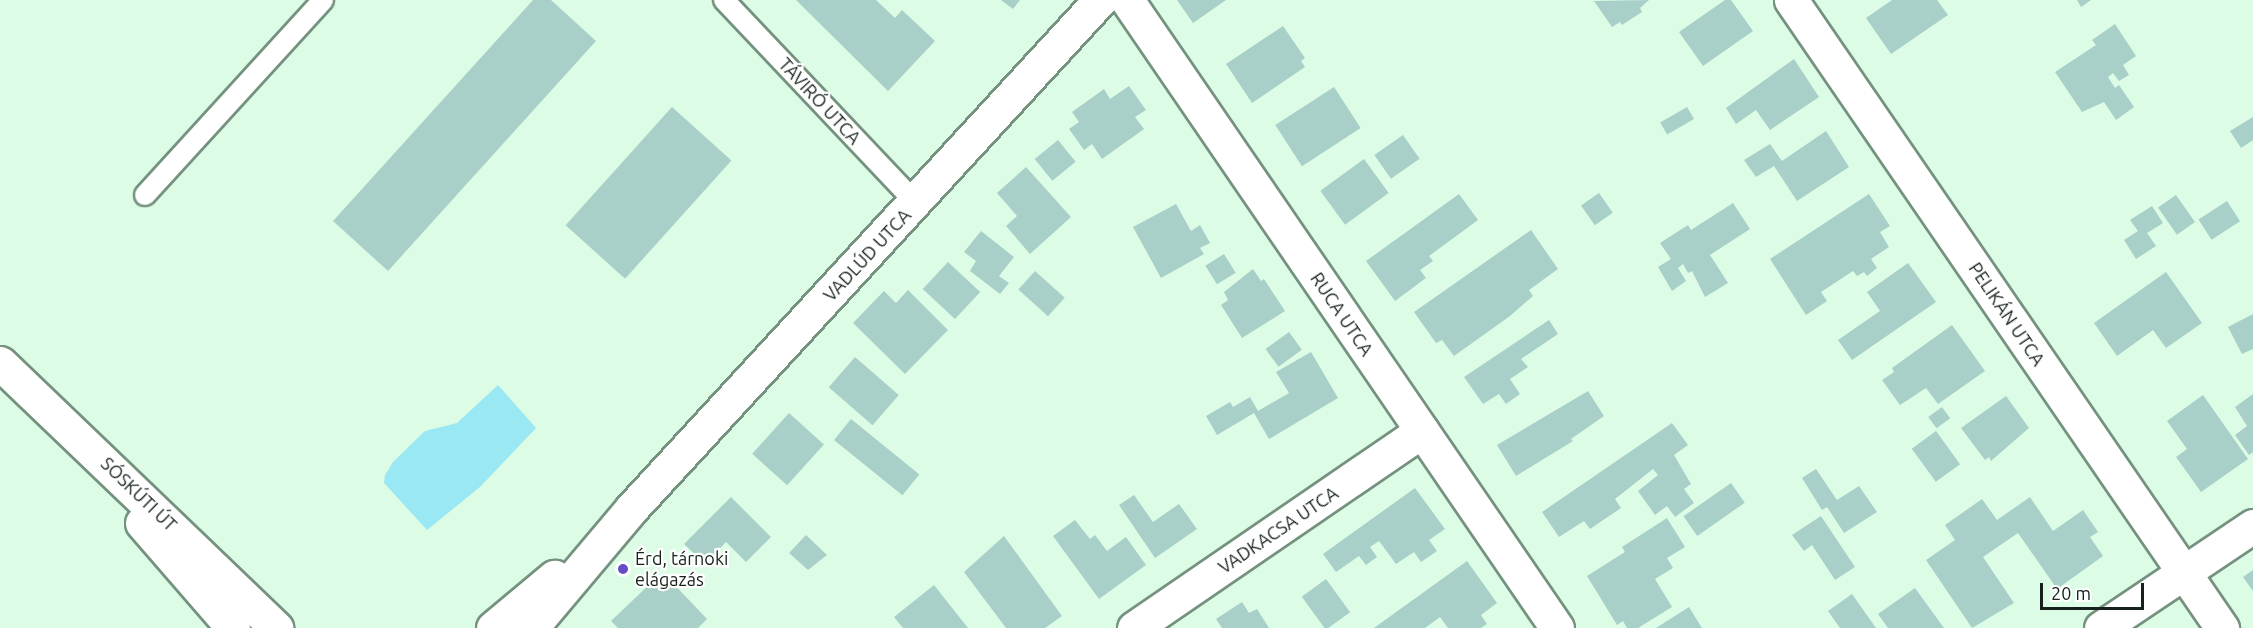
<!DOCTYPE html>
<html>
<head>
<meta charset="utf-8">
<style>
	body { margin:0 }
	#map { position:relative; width:2253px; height:628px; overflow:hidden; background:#dcfce6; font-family:Ubuntu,sans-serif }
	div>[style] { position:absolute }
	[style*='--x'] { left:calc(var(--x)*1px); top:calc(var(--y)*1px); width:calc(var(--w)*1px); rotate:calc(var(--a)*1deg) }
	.water>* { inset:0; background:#9ae8f3 }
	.building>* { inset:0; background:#a8d0c8; transform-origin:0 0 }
	.roads { filter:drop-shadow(2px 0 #75927f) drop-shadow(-2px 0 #75927f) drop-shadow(0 2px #75927f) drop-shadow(0 -2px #75927f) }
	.service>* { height:20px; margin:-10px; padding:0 10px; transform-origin:10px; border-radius:10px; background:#fff }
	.minor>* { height:33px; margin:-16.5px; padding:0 16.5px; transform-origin:16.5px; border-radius:16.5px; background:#fff }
	.tertiary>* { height:33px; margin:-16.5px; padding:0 16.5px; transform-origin:16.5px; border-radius:16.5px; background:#fff }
	.secondary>* { height:33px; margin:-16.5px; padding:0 16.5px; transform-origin:16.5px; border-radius:16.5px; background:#fff }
	.dots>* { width:16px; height:16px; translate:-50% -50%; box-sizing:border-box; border:3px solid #fff; border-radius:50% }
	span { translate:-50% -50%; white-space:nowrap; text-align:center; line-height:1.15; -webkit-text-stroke:4.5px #fff; paint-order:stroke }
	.street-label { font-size:18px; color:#15211a }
	.poi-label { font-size:18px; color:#15211a }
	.left { translate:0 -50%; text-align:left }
	.scale { position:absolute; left:2040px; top:583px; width:104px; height:27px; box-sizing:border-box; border:3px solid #15211a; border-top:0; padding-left:8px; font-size:18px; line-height:21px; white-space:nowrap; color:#15211a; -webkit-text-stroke:4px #fff; paint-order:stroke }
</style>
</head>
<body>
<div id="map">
	<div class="water">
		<i style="clip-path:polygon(498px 385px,536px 428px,480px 487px,427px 530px,384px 483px,385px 475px,393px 462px,425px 431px,457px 423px)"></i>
	</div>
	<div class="building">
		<i style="clip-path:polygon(533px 0,551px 0,596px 41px,388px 271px,333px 221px)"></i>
		<i style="clip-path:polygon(796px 0,876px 0,895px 18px,902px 10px,935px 41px,888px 91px)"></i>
		<i style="clip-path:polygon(1001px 0,1020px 0,1013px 9px)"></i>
		<i style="clip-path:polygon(1177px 0,1226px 0,1193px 23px)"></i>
		<i style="clip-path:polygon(1649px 0,1640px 8px,1642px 12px,1622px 25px,1620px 22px,1612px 27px,1594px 1px)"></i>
		<i style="clip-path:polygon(1725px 0,1731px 0,1753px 31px,1703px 66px,1679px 32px)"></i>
		<i style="clip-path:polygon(1892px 0,1937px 0,1948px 15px,1891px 54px,1866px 18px)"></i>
		<i style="clip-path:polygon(2077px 0,2091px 0,2081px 7px)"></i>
		<i style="clip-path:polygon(2115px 24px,2136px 56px,2123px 65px,2129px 75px,2119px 81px,2113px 73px,2108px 77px,2115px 88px,2119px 85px,2134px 107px,2116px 120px,2104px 102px,2082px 112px,2055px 72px,2096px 45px,2092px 40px)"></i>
		<i style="clip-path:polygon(1283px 26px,1305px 58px,1301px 61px,1305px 67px,1252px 103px,1226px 64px)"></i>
		<i style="clip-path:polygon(1794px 59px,1819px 97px,1770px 130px,1756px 110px,1736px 124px,1726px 108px)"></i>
		<i style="clip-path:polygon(1129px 86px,1146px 110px,1135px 117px,1144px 129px,1102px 159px,1092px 144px,1084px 150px,1069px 129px,1079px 122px,1072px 112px,1104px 89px,1110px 99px)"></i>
		<i style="left:1334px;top:87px;width:49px;height:70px;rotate:57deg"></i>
		<i style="left:672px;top:107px;width:80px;height:159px;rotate:42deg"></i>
		<i style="left:1687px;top:107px;width:14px;height:31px;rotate:60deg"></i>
		<i style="clip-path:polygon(2253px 117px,2253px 140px,2241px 148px,2230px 131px)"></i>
		<i style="clip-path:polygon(1826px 131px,1849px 167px,1797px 201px,1774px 166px,1756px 177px,1744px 160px,1770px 144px,1782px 161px)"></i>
		<i style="left:1403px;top:135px;width:29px;height:35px;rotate:55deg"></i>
		<i style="left:1058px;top:140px;width:28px;height:30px;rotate:51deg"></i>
		<i style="left:1364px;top:159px;width:42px;height:54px;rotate:54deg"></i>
		<i style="clip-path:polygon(1026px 167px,1071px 217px,1030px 254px,1006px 226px,1017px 216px,997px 193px)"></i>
		<i style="left:1599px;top:193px;width:24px;height:22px;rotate:55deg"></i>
		<i style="clip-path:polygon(1459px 194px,1478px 220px,1429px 256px,1433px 261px,1420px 270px,1426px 278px,1395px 301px,1366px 261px)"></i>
		<i style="clip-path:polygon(1869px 194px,1890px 226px,1880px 232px,1889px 247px,1871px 259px,1877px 268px,1867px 276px,1864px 272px,1857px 276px,1853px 271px,1821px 292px,1827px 301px,1806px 315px,1770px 259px)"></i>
		<i style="left:2176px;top:195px;width:33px;height:22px;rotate:55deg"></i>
		<i style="left:2227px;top:201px;width:24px;height:34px;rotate:57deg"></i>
		<i style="clip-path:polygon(1733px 203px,1750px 229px,1710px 255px,1728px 283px,1705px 297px,1692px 271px,1688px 273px,1683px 264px,1678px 268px,1686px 281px,1672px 291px,1658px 267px,1671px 259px,1660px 243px,1688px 225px,1691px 230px)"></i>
		<i style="clip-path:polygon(1176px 204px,1191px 231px,1200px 225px,1210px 243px,1200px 248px,1204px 254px,1161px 278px,1133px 227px)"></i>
		<i style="clip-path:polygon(2152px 206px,2163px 223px,2147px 233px,2156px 246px,2136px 259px,2124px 240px,2138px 231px,2130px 220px)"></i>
		<i style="clip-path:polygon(1531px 230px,1558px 269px,1529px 290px,1533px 296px,1510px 316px,1454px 356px,1442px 340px,1436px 343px,1414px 312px)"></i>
		<i style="clip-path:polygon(981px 231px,1014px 257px,999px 276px,1009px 283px,1000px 294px,970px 271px,976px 261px,964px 252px)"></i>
		<i style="left:1224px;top:254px;width:22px;height:22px;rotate:58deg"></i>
		<i style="left:948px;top:262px;width:44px;height:37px;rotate:43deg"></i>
		<i style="clip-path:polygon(1908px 263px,1936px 302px,1852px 360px,1838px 340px,1880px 311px,1867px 292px)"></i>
		<i style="clip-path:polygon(1253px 269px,1261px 281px,1264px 279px,1285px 311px,1242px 338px,1221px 305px,1228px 300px,1224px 292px)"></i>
		<i style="left:1035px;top:271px;width:40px;height:25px;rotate:42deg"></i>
		<i style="clip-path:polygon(2166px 272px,2202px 323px,2166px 348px,2153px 330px,2117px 356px,2094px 323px)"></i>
		<i style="clip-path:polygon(908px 290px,948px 330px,905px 374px,853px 323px,884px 291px,896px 303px)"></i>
		<i style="clip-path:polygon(2253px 314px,2253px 349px,2242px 354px,2228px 327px)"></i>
		<i style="clip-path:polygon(1549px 320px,1558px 334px,1521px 359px,1528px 367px,1510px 379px,1520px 394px,1506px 404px,1499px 394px,1483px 404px,1464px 377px)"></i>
		<i style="clip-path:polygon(1952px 325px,1985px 371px,1938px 404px,1926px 388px,1900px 405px,1882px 380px,1894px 372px,1892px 368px)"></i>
		<i style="left:1289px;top:332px;width:22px;height:29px;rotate:54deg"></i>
		<i style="clip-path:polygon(1311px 352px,1338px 398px,1269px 439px,1254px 413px,1217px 435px,1206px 416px,1230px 402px,1233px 407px,1250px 397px,1258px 411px,1289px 393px,1276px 372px)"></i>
		<i style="left:855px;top:357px;width:58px;height:40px;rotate:41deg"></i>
		<i style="clip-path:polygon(1588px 391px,1604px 416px,1571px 439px,1573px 441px,1516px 476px,1497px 445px)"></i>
		<i style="clip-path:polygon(2253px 394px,2253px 452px,2249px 455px,2235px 435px,2247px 426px,2235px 407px)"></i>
		<i style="clip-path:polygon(2203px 395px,2248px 459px,2201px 492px,2176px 457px,2187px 449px,2167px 421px)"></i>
		<i style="clip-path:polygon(2006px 396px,2029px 428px,1991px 461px,1989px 457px,1985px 460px,1961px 428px)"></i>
		<i style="left:1942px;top:407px;width:14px;height:17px;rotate:54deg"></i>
		<i style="left:789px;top:413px;width:47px;height:55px;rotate:42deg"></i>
		<i style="left:851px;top:419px;width:88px;height:27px;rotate:39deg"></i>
		<i style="clip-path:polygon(1672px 423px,1688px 445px,1674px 455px,1691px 484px,1684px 489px,1694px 503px,1675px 517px,1667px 506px,1655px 515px,1638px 491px,1658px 475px,1653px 469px,1615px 499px,1621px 508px,1590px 529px,1584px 521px,1559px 537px,1542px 512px)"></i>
		<i style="left:1936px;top:431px;width:41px;height:30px;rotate:54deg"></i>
		<i style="clip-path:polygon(1816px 469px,1837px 500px,1859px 486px,1877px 512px,1844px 533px,1827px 507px,1822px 510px,1802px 478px)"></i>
		<i style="left:1731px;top:483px;width:24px;height:58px;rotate:55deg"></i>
		<i style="clip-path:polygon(1415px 488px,1445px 529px,1429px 540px,1437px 551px,1421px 562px,1414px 552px,1396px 564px,1379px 541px,1370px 547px,1377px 557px,1366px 565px,1359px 556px,1336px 572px,1323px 554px)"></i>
		<i style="clip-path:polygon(1134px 495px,1153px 522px,1179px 504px,1197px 529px,1155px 558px,1119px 505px)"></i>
		<i style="clip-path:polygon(731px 497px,771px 537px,746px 562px,726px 542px,705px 564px,684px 544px)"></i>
		<i style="clip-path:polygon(2030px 497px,2053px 531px,2083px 510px,2098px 532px,2090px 537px,2103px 556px,2057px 589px,2018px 533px,1983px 557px,2014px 603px,1972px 628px,1926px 560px,1955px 540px,1945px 525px,1982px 499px,1997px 520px)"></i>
		<i style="clip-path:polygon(1821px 516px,1855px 567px,1835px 580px,1812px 545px,1804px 551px,1792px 535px)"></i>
		<i style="clip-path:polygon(1667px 518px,1685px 547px,1667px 558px,1673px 568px,1655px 579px,1672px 607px,1638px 628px,1627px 628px,1623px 621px,1617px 625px,1587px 576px,1625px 552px,1622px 547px)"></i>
		<i style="clip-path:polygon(1075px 520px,1090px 539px,1095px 535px,1107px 551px,1126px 537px,1146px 565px,1099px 599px,1053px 536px)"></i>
		<i style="clip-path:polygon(806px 535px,827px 555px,808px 570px,789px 553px)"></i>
		<i style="clip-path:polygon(1004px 536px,1062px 616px,1045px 628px,1006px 628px,964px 572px)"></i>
		<i style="clip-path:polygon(1467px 561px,1497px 603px,1481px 615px,1487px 624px,1481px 628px,1448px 628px,1440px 617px,1425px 628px,1374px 628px)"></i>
		<i style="clip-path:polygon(2253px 570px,2253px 591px,2243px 577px)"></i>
		<i style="clip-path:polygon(669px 579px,707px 619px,698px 628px,618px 628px,611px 621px,653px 581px,659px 588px)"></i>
		<i style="left:1326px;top:579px;width:41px;height:30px;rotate:54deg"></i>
		<i style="clip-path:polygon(934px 585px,968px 628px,903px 628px,894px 617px)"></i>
		<i style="clip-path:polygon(1915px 588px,1944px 628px,1888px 628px,1878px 614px)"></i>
		<i style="clip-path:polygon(1852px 594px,1876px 628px,1840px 628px,1828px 611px)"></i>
		<i style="clip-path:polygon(1242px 602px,1249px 613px,1257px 609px,1269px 628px,1222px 628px,1216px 619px)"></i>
		<i style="clip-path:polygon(1689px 607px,1702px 628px,1656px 628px)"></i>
	</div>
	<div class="roads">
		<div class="service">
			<i style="--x:724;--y:0;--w:279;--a:46.6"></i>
			<i style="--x:145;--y:195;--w:264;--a:-47.6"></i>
		</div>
		<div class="minor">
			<i style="--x:1127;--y:0;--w:761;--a:55.6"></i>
			<i style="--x:1791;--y:0;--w:762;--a:55.54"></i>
			<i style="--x:1134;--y:628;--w:349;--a:-34.4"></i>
			<i style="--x:2101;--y:628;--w:183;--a:-33.9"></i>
		</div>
		<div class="tertiary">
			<i style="--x:493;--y:628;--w:80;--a:-39.9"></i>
			<i style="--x:531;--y:628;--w:157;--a:-49.9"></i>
			<i style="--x:632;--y:508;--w:691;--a:-47.35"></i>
		</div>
		<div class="secondary">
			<i style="--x:0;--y:363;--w:383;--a:43.8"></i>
			<i style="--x:142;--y:523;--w:139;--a:49.1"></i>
		</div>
	</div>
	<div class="dots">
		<i style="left:623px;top:569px;background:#634ec7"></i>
	</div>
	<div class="street-label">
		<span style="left:820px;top:101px;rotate:47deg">TÁVIRÓ UTCA</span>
		<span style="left:867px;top:255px;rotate:-47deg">VADLÚD UTCA</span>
		<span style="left:1342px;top:314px;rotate:56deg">RUCA UTCA</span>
		<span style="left:2007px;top:314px;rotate:56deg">PELIKÁN UTCA</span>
		<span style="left:139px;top:494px;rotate:44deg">SÓSKÚTI ÚT</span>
		<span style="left:1278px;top:530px;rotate:-34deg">VADKACSA UTCA</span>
	</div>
	<div class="poi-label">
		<span class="left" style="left:635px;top:569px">Érd, tárnoki<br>elágazás</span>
	</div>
	<div class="scale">20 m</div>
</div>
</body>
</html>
